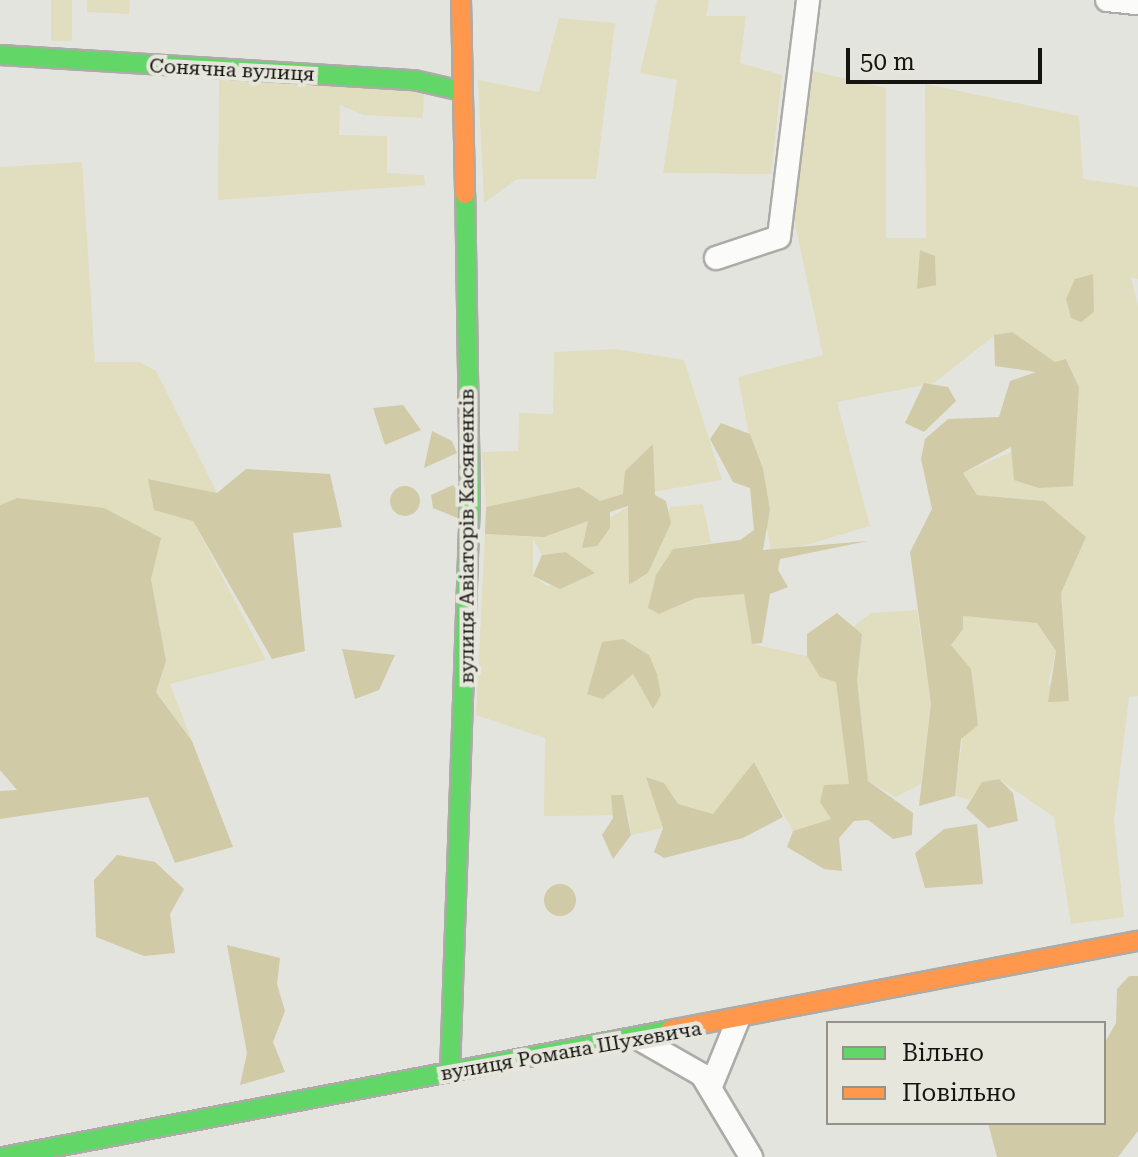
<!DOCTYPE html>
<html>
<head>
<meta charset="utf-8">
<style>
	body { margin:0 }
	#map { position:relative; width:1138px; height:1157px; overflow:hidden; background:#e4e4df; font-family:"Roboto Serif",serif }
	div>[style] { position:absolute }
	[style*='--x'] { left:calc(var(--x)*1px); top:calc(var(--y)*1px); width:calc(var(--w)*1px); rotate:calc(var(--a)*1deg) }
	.green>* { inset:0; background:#e1ddbf; transform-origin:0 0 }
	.forest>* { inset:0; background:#d0caa6 }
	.round { border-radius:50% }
	.roads { filter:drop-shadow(2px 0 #acaba7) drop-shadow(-2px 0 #acaba7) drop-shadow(0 2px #acaba7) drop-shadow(0 -2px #acaba7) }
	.street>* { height:22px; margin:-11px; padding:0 11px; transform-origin:11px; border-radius:11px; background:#fbfbfa }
	.fast>* { height:18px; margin:-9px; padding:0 9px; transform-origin:9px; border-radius:9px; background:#63d668 }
	.slow>* { height:18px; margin:-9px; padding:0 9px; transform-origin:9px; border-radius:9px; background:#ff974d }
	span { translate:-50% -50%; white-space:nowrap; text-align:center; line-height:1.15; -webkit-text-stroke:8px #e7e6dc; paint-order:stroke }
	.street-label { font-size:20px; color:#141411 }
	.legend { position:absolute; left:826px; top:1021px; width:280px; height:104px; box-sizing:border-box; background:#e7e6dc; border:2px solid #93928b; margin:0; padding:10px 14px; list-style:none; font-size:24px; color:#141411 }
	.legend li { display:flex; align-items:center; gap:16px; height:40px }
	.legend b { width:40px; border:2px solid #93928b }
	.scale { position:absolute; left:846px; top:48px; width:196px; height:36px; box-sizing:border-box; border:4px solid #141411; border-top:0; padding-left:10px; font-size:24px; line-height:28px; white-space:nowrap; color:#141411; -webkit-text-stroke:6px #e7e6dc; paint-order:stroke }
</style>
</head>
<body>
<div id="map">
	<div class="green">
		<i style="left:51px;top:0;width:21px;height:41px"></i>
		<i style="clip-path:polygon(87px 0,130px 0,129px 14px,87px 12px)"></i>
		<i style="clip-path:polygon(657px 0,709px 0,706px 16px,746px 16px,740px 63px,782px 75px,771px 174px,663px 173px,677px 80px,640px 73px)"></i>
		<i style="clip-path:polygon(559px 18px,615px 23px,596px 179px,517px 179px,484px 203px,478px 80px,539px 92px)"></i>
		<i style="clip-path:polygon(804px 69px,886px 88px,886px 238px,926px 238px,925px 84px,1079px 116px,1083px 179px,1138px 187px,1138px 279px,1131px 277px,1138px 306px,1138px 696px,1129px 697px,1114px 821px,1124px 917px,1071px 924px,1054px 817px,999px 779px,982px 782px,970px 800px,955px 796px,971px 669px,950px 645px,963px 629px,962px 616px,1037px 623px,1056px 651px,1048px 685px,1068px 674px,1061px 593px,1086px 537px,1044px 501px,977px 495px,963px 473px,1075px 424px,1079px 387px,1067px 359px,1055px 362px,1012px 332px,995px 335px,934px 383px,837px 402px,870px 526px,772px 555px,738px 377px,823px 355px,793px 214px)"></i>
		<i style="clip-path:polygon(219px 79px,424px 91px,423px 118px,364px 115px,340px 105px,339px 135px,387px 136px,387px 173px,424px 175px,425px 185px,218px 200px)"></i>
		<i style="clip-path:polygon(82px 162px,95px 362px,140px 362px,156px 371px,217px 493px,149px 479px,193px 521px,266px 660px,170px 684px,192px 741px,156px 691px,166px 661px,151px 579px,17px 498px,0 505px,0 167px)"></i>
		<i style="clip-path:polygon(616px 349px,684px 360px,722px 480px,600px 501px,579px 487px,486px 507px,482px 452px,518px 451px,519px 413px,553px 414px,554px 352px)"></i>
		<i style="clip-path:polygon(evenodd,703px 504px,711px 543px,673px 549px,659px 614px,696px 598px,744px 594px,752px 644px,807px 656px,820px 676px,836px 681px,849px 784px,831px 819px,793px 831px,754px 763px,713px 814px,678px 804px,664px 783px,647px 777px,663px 828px,631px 835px,629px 815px,544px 816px,545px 738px,476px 715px,485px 534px,532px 537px,588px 521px,591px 529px,629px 506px,630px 585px,648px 573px,670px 507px,703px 504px,533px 539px,542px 555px,566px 552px,594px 572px,547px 586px,533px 576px,533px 539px,703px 504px,623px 639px,661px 695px,653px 708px,633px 674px,603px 699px,623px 639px)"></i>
		<i style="clip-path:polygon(917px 610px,931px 704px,921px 784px,896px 797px,868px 781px,857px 680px,862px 634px,853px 627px,871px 613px)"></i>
	</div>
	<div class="forest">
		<i style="clip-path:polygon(920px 250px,935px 256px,936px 285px,917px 289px)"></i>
		<i style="clip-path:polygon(1093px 274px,1094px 312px,1081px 322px,1071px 318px,1066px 299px,1075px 279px)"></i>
		<i style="clip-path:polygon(1012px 332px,1055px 362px,1066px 359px,1079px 387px,1073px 486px,1039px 488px,1014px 480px,1011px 447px,963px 473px,977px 495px,1044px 501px,1086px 537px,1061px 593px,1069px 701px,1048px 702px,1056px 651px,1037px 623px,963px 616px,963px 629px,951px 645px,971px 669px,978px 725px,961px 739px,955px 796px,919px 806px,931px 704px,910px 552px,932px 509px,921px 459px,925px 439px,948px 419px,999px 417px,1010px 381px,1036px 372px,995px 366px,994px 335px)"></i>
		<i style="clip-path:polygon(924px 383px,948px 387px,956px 401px,924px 432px,905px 423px)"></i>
		<i style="clip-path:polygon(403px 405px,421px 430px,385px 445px,373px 408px)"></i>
		<i style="clip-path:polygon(721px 423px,750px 434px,763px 469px,770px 510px,763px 550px,868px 541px,780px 559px,778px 570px,788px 587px,770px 594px,762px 643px,752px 644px,744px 594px,696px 598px,659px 614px,648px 608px,656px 575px,673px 549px,740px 540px,754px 530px,750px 488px,733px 482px,710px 439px)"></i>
		<i style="clip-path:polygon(432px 431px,452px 441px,457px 453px,424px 468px)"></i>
		<i style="clip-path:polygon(653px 444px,655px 495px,666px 501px,671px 523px,648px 573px,629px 585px,628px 506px,610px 512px,610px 528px,597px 546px,582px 548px,588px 521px,544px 537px,485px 534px,486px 507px,579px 487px,600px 501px,623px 494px,625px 471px)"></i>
		<i style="clip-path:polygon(246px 469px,330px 474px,342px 527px,293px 533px,305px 651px,272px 659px,193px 521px,154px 510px,148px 479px,217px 493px)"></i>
		<i style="clip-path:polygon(453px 485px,462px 497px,465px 521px,433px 508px,431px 495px)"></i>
		<i class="round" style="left:390px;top:486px;width:30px;height:30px"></i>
		<i style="clip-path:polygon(17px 498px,104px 508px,161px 538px,151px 579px,166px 661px,156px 692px,192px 741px,233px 847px,175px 863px,148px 797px,0 819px,0 791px,17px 790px,0 770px,0 505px)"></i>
		<i style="clip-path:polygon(566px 552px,595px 573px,560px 589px,533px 576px,542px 555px)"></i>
		<i style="clip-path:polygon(837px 613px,862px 634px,857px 680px,868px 781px,913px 813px,912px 835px,893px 839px,868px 820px,854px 821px,839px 838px,842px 871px,824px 869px,787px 847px,793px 831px,831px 819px,820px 802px,824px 785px,849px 784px,836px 682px,820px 677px,807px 656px,807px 634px)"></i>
		<i style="clip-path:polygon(623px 639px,649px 655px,657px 674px,661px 695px,653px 709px,633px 674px,603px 699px,587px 694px,602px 642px)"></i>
		<i style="clip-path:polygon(342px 649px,395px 655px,379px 690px,355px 699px)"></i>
		<i style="clip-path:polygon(754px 762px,783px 817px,743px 838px,664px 858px,654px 852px,663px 828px,646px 777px,664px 783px,678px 804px,713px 814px)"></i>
		<i style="clip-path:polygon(999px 779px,1013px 793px,1018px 821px,988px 828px,966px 808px,982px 782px)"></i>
		<i style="clip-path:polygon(611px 795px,623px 795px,631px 835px,613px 859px,602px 835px,613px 818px)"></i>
		<i style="clip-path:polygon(977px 824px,983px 884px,925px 888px,915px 853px,944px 829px)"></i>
		<i style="clip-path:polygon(117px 855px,155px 862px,184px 889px,170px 914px,175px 953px,144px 956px,96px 937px,94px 880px)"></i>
		<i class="round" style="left:544px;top:884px;width:32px;height:32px"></i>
		<i style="clip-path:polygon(227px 945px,280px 958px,277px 984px,285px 1011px,273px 1042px,285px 1072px,240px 1085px,247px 1053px)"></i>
		<i style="clip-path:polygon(1129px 976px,1138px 976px,1138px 1131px,1118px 1157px,997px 1157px,988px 1123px,1104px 1123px,1104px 1044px,1116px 1023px,1117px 989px)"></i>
	</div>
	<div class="roads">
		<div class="street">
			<i style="--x:1107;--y:0;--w:31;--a:6"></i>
			<i style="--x:716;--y:258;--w:66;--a:-18.4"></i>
			<i style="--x:779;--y:237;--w:239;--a:-83"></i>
			<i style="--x:641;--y:1040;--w:70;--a:29.8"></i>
			<i style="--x:702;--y:1075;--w:96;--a:59.1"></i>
			<i style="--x:711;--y:1086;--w:71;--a:-67.8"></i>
		</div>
		<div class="fast">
			<i style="--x:0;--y:55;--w:415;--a:3.5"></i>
			<i style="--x:414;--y:80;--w:49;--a:12.9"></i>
			<i style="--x:450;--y:1072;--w:573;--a:-88"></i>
			<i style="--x:470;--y:499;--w:305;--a:-90.9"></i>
			<i style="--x:3;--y:1157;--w:679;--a:-10.78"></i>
		</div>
		<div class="slow">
			<i style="--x:461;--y:0;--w:194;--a:88.8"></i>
			<i style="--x:670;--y:1030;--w:476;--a:-10.8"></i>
		</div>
	</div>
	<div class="street-label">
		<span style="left:232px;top:70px;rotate:3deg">Сонячна вулиця</span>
		<span style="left:467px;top:536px;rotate:-90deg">вулиця Авіаторів Касяненків</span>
		<span style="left:571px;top:1051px;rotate:-10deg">вулиця Романа Шухевича</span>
	</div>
	<ul class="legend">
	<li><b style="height:10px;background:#63d668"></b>Вільно</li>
	<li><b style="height:10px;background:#ff974d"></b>Повільно</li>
	</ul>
	<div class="scale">50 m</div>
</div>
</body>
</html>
